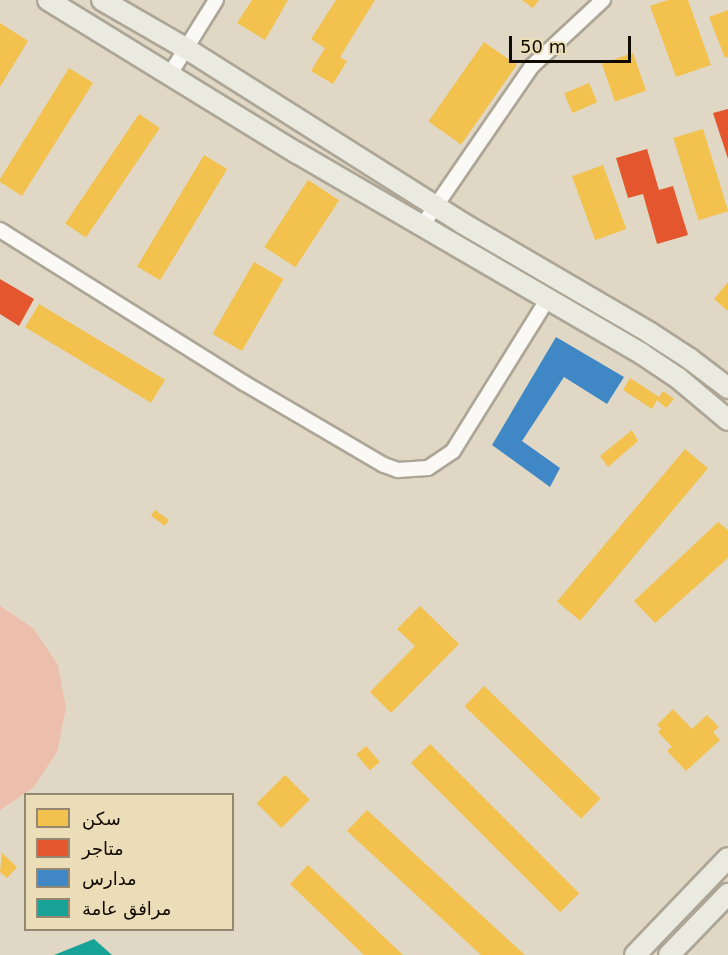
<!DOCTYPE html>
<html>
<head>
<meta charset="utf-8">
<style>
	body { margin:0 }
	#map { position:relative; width:728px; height:955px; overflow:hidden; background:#e0d8c5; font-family:"DejaVu Sans","Noto Sans Arabic",sans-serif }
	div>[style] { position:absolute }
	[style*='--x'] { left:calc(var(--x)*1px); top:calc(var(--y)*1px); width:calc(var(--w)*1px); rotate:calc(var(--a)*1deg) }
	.green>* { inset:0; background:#ebbfac }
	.homes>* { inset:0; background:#f2c14e; transform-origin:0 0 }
	.shops>* { inset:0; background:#e4572e }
	.schools>* { inset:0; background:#3f88c5 }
	.public>* { inset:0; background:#17a398 }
	.roads { filter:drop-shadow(2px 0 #ada697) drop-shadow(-2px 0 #ada697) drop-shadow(0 2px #ada697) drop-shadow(0 -2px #ada697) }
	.street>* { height:14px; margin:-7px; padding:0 7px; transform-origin:7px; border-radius:7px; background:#faf9f6 }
	.secondary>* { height:20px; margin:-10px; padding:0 10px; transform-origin:10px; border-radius:10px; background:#eaeae1 }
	span { translate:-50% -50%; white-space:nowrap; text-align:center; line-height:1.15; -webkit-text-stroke:6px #ecddb9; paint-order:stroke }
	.legend { position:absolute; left:24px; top:793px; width:210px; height:138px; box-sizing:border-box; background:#ecddb9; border:2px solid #948970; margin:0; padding:8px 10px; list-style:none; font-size:18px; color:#100b02 }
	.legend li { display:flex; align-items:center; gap:12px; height:30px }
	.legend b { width:30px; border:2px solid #948970 }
	.scale { position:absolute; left:509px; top:36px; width:122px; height:27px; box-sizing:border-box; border:3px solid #100b02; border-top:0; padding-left:8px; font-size:18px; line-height:21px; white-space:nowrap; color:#100b02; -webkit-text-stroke:4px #ecddb9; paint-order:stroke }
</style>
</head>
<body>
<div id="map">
	<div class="green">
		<i style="clip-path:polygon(0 606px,33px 628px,58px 665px,66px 708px,57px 752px,33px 788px,0 810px)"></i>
	</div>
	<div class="homes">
		<i style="clip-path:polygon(252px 0,288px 0,265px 40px,237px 23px)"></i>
		<i style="clip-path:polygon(336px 0,375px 0,340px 57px,347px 61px,333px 84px,311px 71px,325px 48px,311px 39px)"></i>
		<i style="clip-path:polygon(522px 0,539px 0,533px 8px)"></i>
		<i style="clip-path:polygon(668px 0,688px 0,711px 65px,676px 77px,650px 6px)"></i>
		<i style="clip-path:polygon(728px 10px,728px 57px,725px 58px,709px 17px)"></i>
		<i style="clip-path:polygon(0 23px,28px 41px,0 87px)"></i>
		<i style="left:484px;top:42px;width:40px;height:97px;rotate:35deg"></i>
		<i style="left:633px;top:53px;width:40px;height:33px;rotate:71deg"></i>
		<i style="clip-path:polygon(69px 68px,93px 83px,22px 196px,0 182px,0 179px)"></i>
		<i style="left:589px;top:83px;width:21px;height:27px;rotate:67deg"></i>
		<i style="left:139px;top:114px;width:25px;height:132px;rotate:34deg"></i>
		<i style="left:703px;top:129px;width:86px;height:31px;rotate:73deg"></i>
		<i style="left:204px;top:155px;width:27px;height:130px;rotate:31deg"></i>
		<i style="left:603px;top:165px;width:68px;height:33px;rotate:70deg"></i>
		<i style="left:308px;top:180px;width:37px;height:80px;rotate:33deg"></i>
		<i style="left:254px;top:262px;width:34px;height:83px;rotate:30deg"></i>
		<i style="clip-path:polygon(728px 282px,728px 311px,714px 299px)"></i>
		<i style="left:39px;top:304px;width:147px;height:27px;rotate:31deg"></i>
		<i style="clip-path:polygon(630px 378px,659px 397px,663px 391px,674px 399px,666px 408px,657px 400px,652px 409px,623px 390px)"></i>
		<i style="clip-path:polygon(632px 430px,638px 441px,608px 467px,600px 456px)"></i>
		<i style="left:685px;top:449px;width:30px;height:199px;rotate:40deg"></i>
		<i style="left:155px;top:510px;width:17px;height:7px;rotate:36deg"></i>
		<i style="clip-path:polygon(718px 522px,728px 530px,728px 558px,655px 623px,634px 601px)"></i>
		<i style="clip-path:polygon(420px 606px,459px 644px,391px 713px,370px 692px,415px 646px,397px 629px)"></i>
		<i style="left:484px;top:686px;width:162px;height:28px;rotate:44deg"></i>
		<i style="clip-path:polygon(673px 709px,692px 729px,707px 715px,719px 727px,713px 732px,720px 740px,686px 771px,667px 751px,672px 747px,658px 732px,661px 729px,657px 725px)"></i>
		<i style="left:430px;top:744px;width:211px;height:27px;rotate:45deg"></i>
		<i style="left:366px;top:746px;width:21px;height:13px;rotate:49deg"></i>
		<i style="left:285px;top:775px;width:35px;height:40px;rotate:45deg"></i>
		<i style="clip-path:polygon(367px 810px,418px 857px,525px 955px,481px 955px,347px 831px)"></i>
		<i style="clip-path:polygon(2px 853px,17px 867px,7px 878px,0 872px)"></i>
		<i style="clip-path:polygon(308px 865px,403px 955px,364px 955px,290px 884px)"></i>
	</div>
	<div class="shops">
		<i style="clip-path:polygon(728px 109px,728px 159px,713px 113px)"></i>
		<i style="clip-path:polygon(647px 149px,659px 190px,673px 186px,688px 235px,657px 244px,643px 194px,628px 198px,616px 158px)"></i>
		<i style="clip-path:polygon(0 279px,34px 299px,19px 326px,0 314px)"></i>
	</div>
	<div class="schools">
		<i style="clip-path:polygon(556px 337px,624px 377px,607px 404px,564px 377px,522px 441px,560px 468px,550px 487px,492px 445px)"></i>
	</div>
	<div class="public">
		<i style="clip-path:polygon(94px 939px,112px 955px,54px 955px)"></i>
	</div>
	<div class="roads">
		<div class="street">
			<i style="--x:170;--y:74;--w:87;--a:-58.1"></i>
			<i style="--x:422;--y:226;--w:194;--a:-55.5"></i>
			<i style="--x:532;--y:66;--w:97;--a:-42.9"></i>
			<i style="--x:0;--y:230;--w:288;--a:32.1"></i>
			<i style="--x:244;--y:383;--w:162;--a:30.4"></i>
			<i style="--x:384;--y:465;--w:15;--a:20"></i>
			<i style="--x:398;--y:470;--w:30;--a:-4"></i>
			<i style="--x:428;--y:468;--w:30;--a:-34"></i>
			<i style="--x:453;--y:451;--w:178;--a:-58.1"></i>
		</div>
		<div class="secondary">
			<i style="--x:48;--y:0;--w:292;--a:31.6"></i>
			<i style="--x:297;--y:153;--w:399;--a:30.2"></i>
			<i style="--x:642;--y:354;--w:43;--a:33.7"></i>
			<i style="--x:678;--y:378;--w:65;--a:40"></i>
			<i style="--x:102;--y:0;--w:98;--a:30"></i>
			<i style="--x:187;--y:49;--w:325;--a:32.3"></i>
			<i style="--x:462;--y:223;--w:218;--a:30.3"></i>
			<i style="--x:650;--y:333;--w:48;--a:33"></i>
			<i style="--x:690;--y:359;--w:48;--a:37.3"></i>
			<i style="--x:635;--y:955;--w:134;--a:-46.2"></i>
			<i style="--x:669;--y:955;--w:85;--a:-46"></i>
		</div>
	</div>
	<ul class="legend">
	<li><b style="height:16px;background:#f2c14e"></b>سكن</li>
	<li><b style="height:16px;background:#e4572e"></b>متاجر</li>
	<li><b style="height:16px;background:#3f88c5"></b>مدارس</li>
	<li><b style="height:16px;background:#17a398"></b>مرافق عامة</li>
	</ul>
	<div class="scale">50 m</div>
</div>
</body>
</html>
